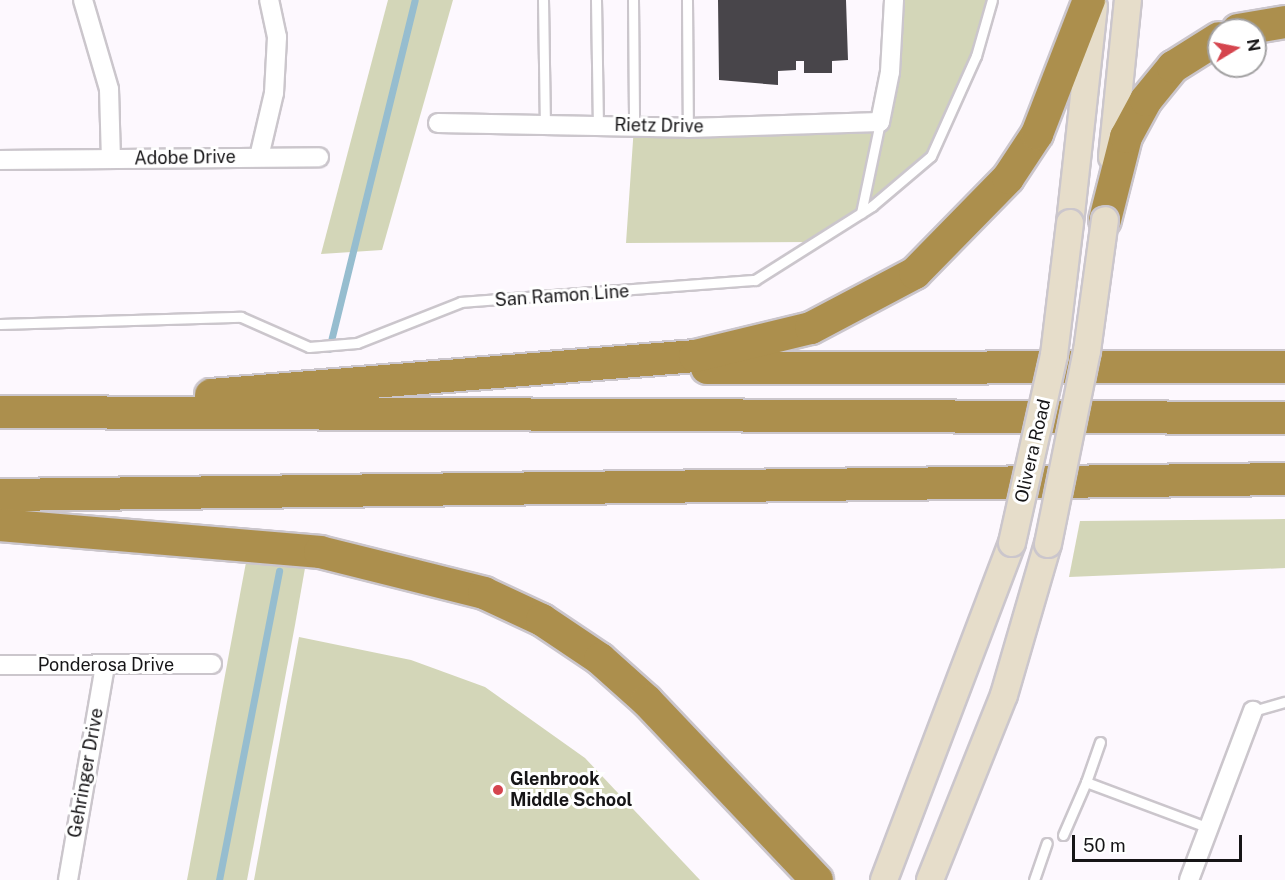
<!DOCTYPE html>
<html>
<head>
<meta charset="utf-8">
<style>
	body { margin:0 }
	#map { position:relative; width:1285px; height:880px; overflow:hidden; background:#fdf8fe; font-family:"Public Sans",sans-serif }
	div>[style] { position:absolute }
	[style*='--x'] { left:calc(var(--x)*1px); top:calc(var(--y)*1px); width:calc(var(--w)*1px); rotate:calc(var(--a)*1deg) }
	.green>* { inset:0; background:#d3d6b8 }
	.stream>* { height:7px; margin:-3.5px; padding:0 3.5px; transform-origin:3.5px; border-radius:3.5px; background:#96bdcf }
	.building>* { inset:0; background:#48454a }
	.roads { filter:drop-shadow(2px 0 #cbc6cc) drop-shadow(-2px 0 #cbc6cc) drop-shadow(0 2px #cbc6cc) drop-shadow(0 -2px #cbc6cc) }
	.lane>* { height:9px; margin:-4.5px; padding:0 4.5px; transform-origin:4.5px; border-radius:4.5px; background:#fff }
	.street>* { height:18px; margin:-9px; padding:0 9px; transform-origin:9px; border-radius:9px; background:#fff }
	.secondary>* { height:26px; margin:-13px; padding:0 13px; transform-origin:13px; border-radius:13px; background:#e6ddca }
	.highway>* { height:32px; margin:-16px; padding:0 16px; transform-origin:16px; border-radius:16px; background:#ac8f4d }
	.bridges { filter:drop-shadow(2px 0 #cbc6cc) drop-shadow(-2px 0 #cbc6cc) drop-shadow(0 2px #cbc6cc) drop-shadow(0 -2px #cbc6cc) }
	.secondary-bridge>* { height:26px; margin:-13px; padding:0 13px; transform-origin:13px; border-radius:13px; background:#e6ddca }
	.dots>* { width:16px; height:16px; translate:-50% -50%; box-sizing:border-box; border:3px solid #fff; border-radius:50% }
	span { translate:-50% -50%; white-space:nowrap; text-align:center; line-height:1.15; -webkit-text-stroke:6px #fff; paint-order:stroke }
	.street-label { font-size:18px; color:#161517 }
	.poi-label { font-size:18px; color:#161517; font-weight:700 }
	.left { translate:0 -50%; text-align:left }
	.north { position:absolute; left:1207px; top:18px; width:60px; height:60px; box-sizing:border-box; background:#fff; border:2px solid #a2a1a2; border-radius:50%; rotate:80deg; font-size:16px; font-weight:700; line-height:24px; text-align:center; color:#161517 }
	.north::after { content:''; display:block; margin:auto; width:21px; height:27px; background:#d5454e; clip-path:polygon(50% 0,100% 100%,50% 72%,0 100%) }
	.scale { position:absolute; left:1072px; top:835px; width:170px; height:27px; box-sizing:border-box; border:3px solid #161517; border-top:0; padding-left:8px; font-size:18px; line-height:21px; white-space:nowrap; color:#161517; -webkit-text-stroke:4px #fff; paint-order:stroke }
</style>
</head>
<body>
<div id="map">
	<div class="green">
		<i style="clip-path:polygon(388px 0,453px 0,382px 250px,321px 254px)"></i>
		<i style="clip-path:polygon(894px 0,992px 0,976px 56px,931px 156px,816px 242px,626px 243px,634px 126px,879px 122px)"></i>
		<i style="clip-path:polygon(1285px 519px,1285px 568px,1069px 577px,1080px 521px)"></i>
		<i style="clip-path:polygon(249px 546px,308px 551px,295px 625px,247px 880px,187px 880px)"></i>
		<i style="clip-path:polygon(299px 637px,411px 660px,485px 687px,585px 758px,700px 880px,254px 880px)"></i>
	</div>
	<div class="stream">
		<i style="--x:329;--y:349;--w:359;--a:-76.2"></i>
		<i style="--x:219;--y:880;--w:315;--a:-79"></i>
	</div>
	<div class="building">
		<i style="clip-path:polygon(718px 0,846px 0,848px 60px,832px 61px,832px 73px,804px 73px,804px 61px,796px 61px,796px 70px,778px 71px,778px 85px,719px 80px)"></i>
	</div>
	<div class="roads">
		<div class="lane">
			<i style="--x:543;--y:0;--w:124;--a:89.1"></i>
			<i style="--x:596;--y:0;--w:125;--a:89.1"></i>
			<i style="--x:633;--y:0;--w:126;--a:89.5"></i>
			<i style="--x:687;--y:0;--w:128;--a:89.6"></i>
			<i style="--x:861;--y:213;--w:93;--a:-78.2"></i>
			<i style="--x:0;--y:324;--w:241;--a:-1.7"></i>
			<i style="--x:241;--y:317;--w:74;--a:23.8"></i>
			<i style="--x:309;--y:347;--w:48;--a:-4.8"></i>
			<i style="--x:357;--y:343;--w:112;--a:-21.5"></i>
			<i style="--x:461;--y:302;--w:295;--a:-4.3"></i>
			<i style="--x:755;--y:280;--w:138;--a:-32.3"></i>
			<i style="--x:872;--y:206;--w:77;--a:-40.3"></i>
			<i style="--x:931;--y:156;--w:110;--a:-65.8"></i>
			<i style="--x:976;--y:56;--w:58;--a:-74.1"></i>
			<i style="--x:1253;--y:711;--w:33;--a:-16"></i>
			<i style="--x:1100;--y:742;--w:42;--a:109.3"></i>
			<i style="--x:1086;--y:782;--w:131;--a:20.5"></i>
			<i style="--x:1063;--y:835;--w:58;--a:-66.5"></i>
			<i style="--x:1034;--y:880;--w:39;--a:-71"></i>
		</div>
		<div class="street">
			<i style="--x:83;--y:0;--w:93;--a:73.7"></i>
			<i style="--x:109;--y:89;--w:70;--a:88.4"></i>
			<i style="--x:438;--y:123;--w:250;--a:1.1"></i>
			<i style="--x:688;--y:128;--w:192;--a:-1.8"></i>
			<i style="--x:880;--y:122;--w:51;--a:-78.7"></i>
			<i style="--x:890;--y:72;--w:72;--a:-86.8"></i>
			<i style="--x:259;--y:157;--w:66;--a:-76.8"></i>
			<i style="--x:274;--y:93;--w:56;--a:-86.9"></i>
			<i style="--x:277;--y:37;--w:38;--a:-102"></i>
			<i style="--x:0;--y:160;--w:319;--a:-0.5"></i>
			<i style="--x:0;--y:665;--w:212;--a:-0.3"></i>
			<i style="--x:68;--y:880;--w:217;--a:-80.2"></i>
			<i style="--x:1189;--y:880;--w:181;--a:-69.3"></i>
		</div>
		<div class="secondary">
			<i style="--x:1112;--y:157;--w:158;--a:-84.2"></i>
			<i style="--x:1070;--y:223;--w:218;--a:-83.7"></i>
			<i style="--x:884;--y:880;--w:360;--a:-69.2"></i>
			<i style="--x:930;--y:880;--w:199;--a:-68.2"></i>
			<i style="--x:1004;--y:695;--w:157;--a:-73.8"></i>
		</div>
		<div class="highway">
			<i style="--x:1238;--y:30;--w:48;--a:-9.7"></i>
			<i style="--x:1105;--y:220;--w:86;--a:-75.8"></i>
			<i style="--x:1126;--y:137;--w:42;--a:-61.6"></i>
			<i style="--x:1146;--y:100;--w:43;--a:-50.7"></i>
			<i style="--x:1173;--y:67;--w:54;--a:-32.2"></i>
			<i style="--x:707;--y:368;--w:578;--a:-0.1"></i>
			<i style="--x:211;--y:395;--w:486;--a:-4.6"></i>
			<i style="--x:695;--y:356;--w:119;--a:-13.6"></i>
			<i style="--x:811;--y:328;--w:118;--a:-27.9"></i>
			<i style="--x:915;--y:273;--w:133;--a:-45.6"></i>
			<i style="--x:1008;--y:178;--w:53;--a:-56.6"></i>
			<i style="--x:1037;--y:134;--w:144;--a:-68.8"></i>
			<i style="--x:0;--y:412;--w:1285;--a:0.27"></i>
			<i style="--x:0;--y:495;--w:1285;--a:-0.71"></i>
			<i style="--x:0;--y:525;--w:321;--a:4.8"></i>
			<i style="--x:320;--y:552;--w:169;--a:14"></i>
			<i style="--x:484;--y:593;--w:64;--a:25"></i>
			<i style="--x:542;--y:620;--w:70;--a:33.9"></i>
			<i style="--x:600;--y:659;--w:63;--a:41.8"></i>
			<i style="--x:647;--y:701;--w:247;--a:46.5"></i>
		</div>
	</div>
	<div class="bridges">
		<div class="secondary-bridge">
			<i style="--x:1012;--y:543;--w:193;--a:-77.4"></i>
			<i style="--x:1054;--y:355;--w:133;--a:-83.1"></i>
			<i style="--x:1048;--y:544;--w:197;--a:-78.6"></i>
			<i style="--x:1087;--y:351;--w:132;--a:-82.2"></i>
		</div>
	</div>
	<div class="dots">
		<i style="left:498px;top:790px;background:#d5454e"></i>
	</div>
	<div class="street-label">
		<span style="left:659px;top:126px;rotate:1deg">Rietz Drive</span>
		<span style="left:185px;top:158px;rotate:-1deg">Adobe Drive</span>
		<span style="left:562px;top:296px;rotate:-4deg">San Ramon Line</span>
		<span style="left:1033px;top:451px;rotate:-77deg">Olivera Road</span>
		<span style="left:106px;top:665px">Ponderosa Drive</span>
		<span style="left:86px;top:773px;rotate:-80deg">Gehringer Drive</span>
	</div>
	<div class="poi-label">
		<span class="left" style="left:510px;top:790px">Glenbrook<br>Middle School</span>
	</div>
	<div class="north">N</div>
	<div class="scale">50 m</div>
</div>
</body>
</html>
